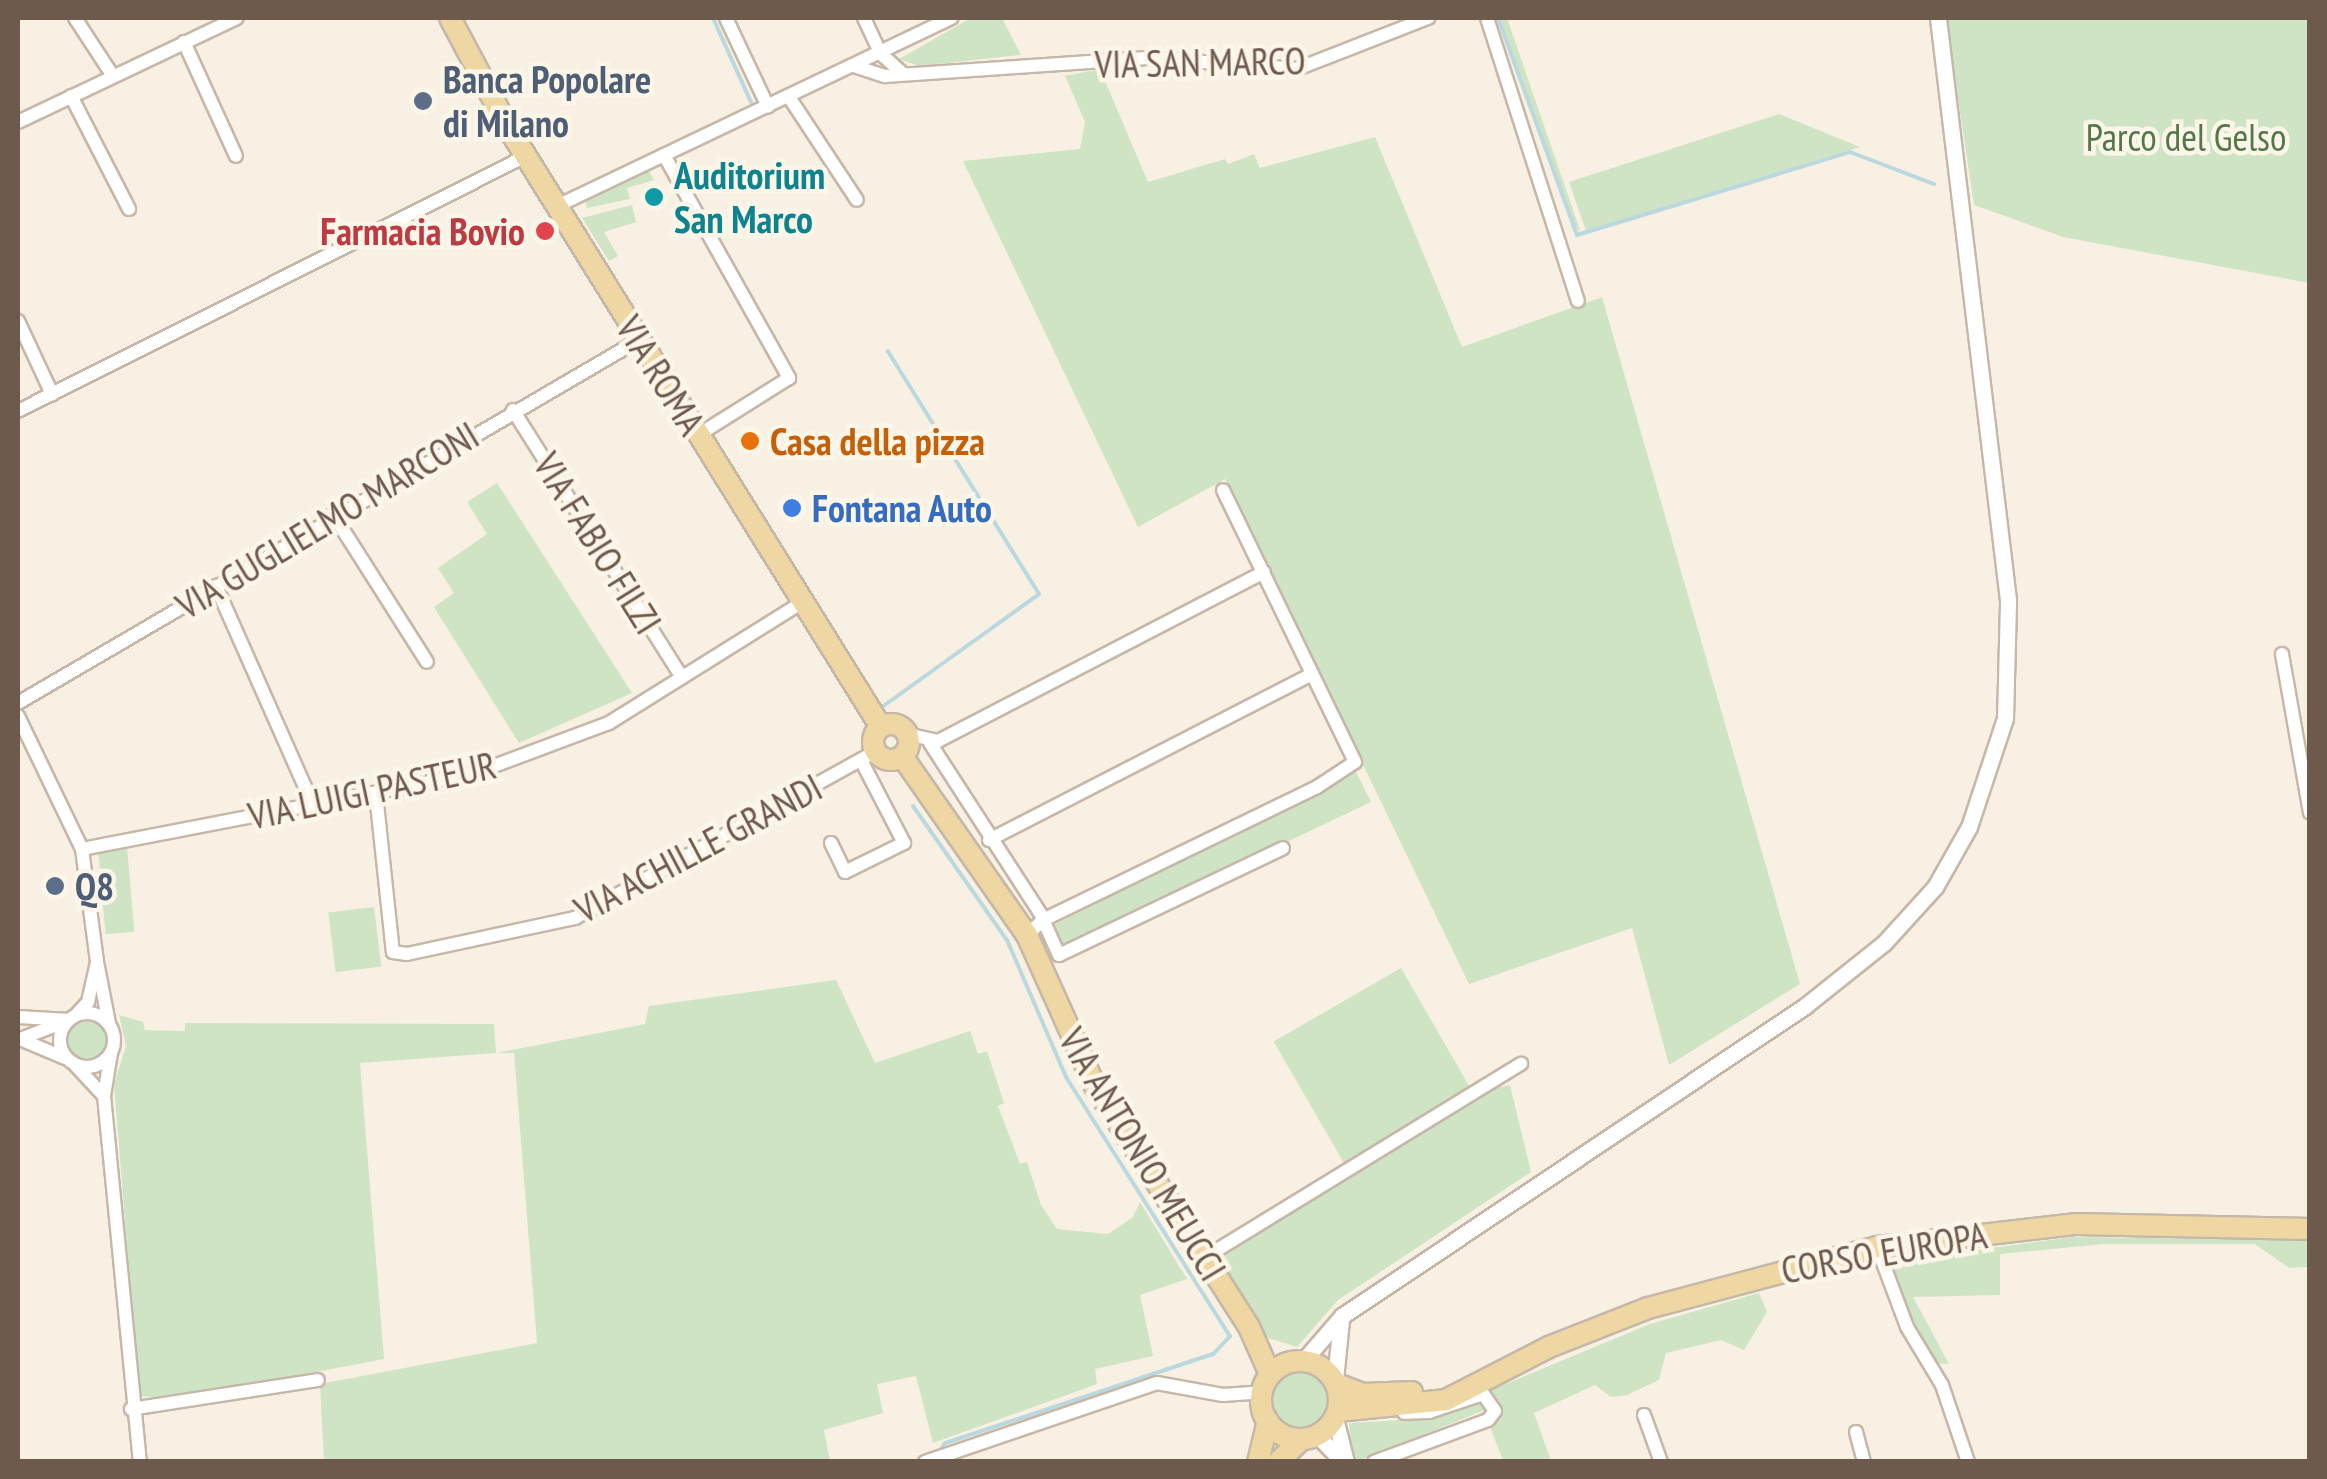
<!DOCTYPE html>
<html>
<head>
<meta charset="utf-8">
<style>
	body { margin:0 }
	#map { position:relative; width:2327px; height:1479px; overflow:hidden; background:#f8f1e3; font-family:"PT Sans Narrow",sans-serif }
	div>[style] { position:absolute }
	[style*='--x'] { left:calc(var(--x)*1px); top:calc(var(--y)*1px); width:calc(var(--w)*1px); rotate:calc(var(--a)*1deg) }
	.green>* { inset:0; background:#cfe4c4; transform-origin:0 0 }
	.round { border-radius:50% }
	.stream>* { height:4px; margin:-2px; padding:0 2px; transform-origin:2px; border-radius:2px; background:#bbd8df }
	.roads { filter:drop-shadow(2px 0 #c5b8a9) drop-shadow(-2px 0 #c5b8a9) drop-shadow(0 2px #c5b8a9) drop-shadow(0 -2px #c5b8a9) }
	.minor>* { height:12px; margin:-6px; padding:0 6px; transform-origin:6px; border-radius:6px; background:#fff }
	.minor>.ring { margin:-6px; padding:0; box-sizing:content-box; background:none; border:12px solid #fff; border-radius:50% }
	.tertiary>* { height:15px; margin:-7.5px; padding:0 7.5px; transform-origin:7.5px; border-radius:7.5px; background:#fff }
	.primary>* { height:20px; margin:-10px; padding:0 10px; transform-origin:10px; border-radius:10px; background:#efd7a4 }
	.primary>.ring { margin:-10px; padding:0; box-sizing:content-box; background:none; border:20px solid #efd7a4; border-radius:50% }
	.dots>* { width:28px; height:28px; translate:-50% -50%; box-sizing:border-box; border:5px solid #fcf6e9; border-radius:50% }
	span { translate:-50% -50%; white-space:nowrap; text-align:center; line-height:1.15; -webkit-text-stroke:9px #fcf6e9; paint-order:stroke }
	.street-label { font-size:38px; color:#6d5a4d }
	.service-label { font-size:38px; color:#4e5e75; font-weight:700 }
	.left { translate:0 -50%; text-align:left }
	.park-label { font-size:38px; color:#54774a }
	.culture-label { font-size:38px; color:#0d838f; font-weight:700 }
	.health-label { font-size:38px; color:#be3a42; font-weight:700 }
	.right { translate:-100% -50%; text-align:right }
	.food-label { font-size:38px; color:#c56008; font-weight:700 }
	.shop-label { font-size:38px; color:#366cbe; font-weight:700 }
	.frame { position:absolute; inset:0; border:20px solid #6d5a4d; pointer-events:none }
</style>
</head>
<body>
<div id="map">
	<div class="green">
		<i style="clip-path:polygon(971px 18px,1002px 18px,1021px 55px,919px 66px,899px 59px)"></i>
		<i style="clip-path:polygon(1499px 18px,1507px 18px,1581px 233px,1570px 219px)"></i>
		<i style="clip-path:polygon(1946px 18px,2309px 18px,2309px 283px,2063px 237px,1974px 205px)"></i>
		<i style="clip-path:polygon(1100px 69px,1148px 182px,1225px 159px,1228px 164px,1254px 154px,1260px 168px,1375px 137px,1462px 347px,1602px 297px,1800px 984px,1669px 1065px,1632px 928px,1469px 984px,1225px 479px,1138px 527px,963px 161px,1080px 149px,1085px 122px,1065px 76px)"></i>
		<i style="clip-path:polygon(1779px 114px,1860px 147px,1586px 231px,1569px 182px)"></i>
		<i style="clip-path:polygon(648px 169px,654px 180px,627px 188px,630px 199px,587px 208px,585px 200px)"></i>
		<i style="clip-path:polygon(632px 205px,636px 222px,604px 232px,618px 256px,609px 261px,582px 218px)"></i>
		<i style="clip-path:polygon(497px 483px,632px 693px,519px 743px,434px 607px,454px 593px,438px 568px,487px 534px,467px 502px)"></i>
		<i style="clip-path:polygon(1356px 772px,1371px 802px,1064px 948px,1054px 925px)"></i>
		<i style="left:127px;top:847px;width:85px;height:29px;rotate:85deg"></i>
		<i style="left:374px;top:907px;width:60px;height:46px;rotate:83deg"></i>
		<i style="left:1401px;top:968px;width:142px;height:147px;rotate:60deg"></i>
		<i style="clip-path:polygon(836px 980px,875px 1063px,970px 1031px,978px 1054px,987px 1051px,1004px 1103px,998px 1106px,1020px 1164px,1027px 1162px,1041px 1205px,1057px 1229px,1108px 1234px,1133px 1217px,1140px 1202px,1187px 1279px,1140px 1295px,1153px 1356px,1095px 1369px,1097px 1384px,933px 1443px,916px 1376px,877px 1384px,883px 1413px,824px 1430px,830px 1461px,324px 1461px,320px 1384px,537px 1343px,514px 1053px,496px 1053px,360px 1063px,384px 1359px,176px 1399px,139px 1396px,114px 1084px,126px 1046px,119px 1015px,143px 1022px,145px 1030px,185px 1031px,185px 1023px,494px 1024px,496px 1053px,645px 1024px,649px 1006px)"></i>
		<i class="round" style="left:67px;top:1020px;width:40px;height:40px"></i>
		<i style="clip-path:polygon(1510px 1085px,1531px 1172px,1338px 1300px,1297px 1347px,1262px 1336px,1214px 1258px,1495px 1088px)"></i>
		<i style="clip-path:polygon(2072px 1237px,2309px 1240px,2309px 1267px,2289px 1268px,2255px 1244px,2104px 1244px,2000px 1254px,2000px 1295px,1913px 1297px,1949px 1364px,1935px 1363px,1914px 1330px,1887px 1262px)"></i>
		<i style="clip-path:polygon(1759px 1293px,1767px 1312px,1744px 1350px,1721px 1340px,1666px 1353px,1659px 1380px,1627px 1395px,1611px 1397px,1595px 1385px,1534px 1413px,1551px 1461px,1503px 1461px,1489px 1424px,1500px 1403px,1491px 1390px,1650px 1324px)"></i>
		<i class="round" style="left:1273px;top:1370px;width:58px;height:58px"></i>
		<i style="clip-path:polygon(1480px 1400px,1487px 1409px,1358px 1461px,1351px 1457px,1349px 1423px,1434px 1418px)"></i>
	</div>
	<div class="stream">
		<i style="--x:713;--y:18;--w:92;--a:65.7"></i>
		<i style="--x:1498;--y:18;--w:231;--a:70"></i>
		<i style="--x:1577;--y:235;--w:285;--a:-16.9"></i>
		<i style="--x:1850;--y:152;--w:90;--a:20.9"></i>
		<i style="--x:882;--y:707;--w:193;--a:-35.7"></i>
		<i style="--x:1039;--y:594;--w:286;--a:-121.9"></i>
		<i style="--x:913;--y:806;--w:164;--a:55"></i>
		<i style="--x:1007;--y:940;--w:149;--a:66.7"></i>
		<i style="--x:1066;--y:1077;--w:307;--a:57.7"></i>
		<i style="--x:1230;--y:1336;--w:25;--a:133"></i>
		<i style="--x:1213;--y:1354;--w:282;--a:161.6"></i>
		<i style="--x:945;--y:1443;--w:11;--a:124"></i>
	</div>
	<div class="roads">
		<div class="minor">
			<i style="--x:75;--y:18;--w:69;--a:56.8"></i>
			<i style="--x:726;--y:18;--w:98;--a:64.7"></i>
			<i style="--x:864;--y:18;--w:38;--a:65"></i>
			<i style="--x:880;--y:53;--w:31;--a:42"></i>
			<i style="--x:1487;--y:18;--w:297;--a:72.2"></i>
			<i style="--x:184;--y:42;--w:125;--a:65.5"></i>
			<i style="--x:854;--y:66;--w:33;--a:18"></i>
			<i style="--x:885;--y:76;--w:267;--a:-3.9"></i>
			<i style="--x:1151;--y:58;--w:146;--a:4.3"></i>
			<i style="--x:1297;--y:69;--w:141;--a:-21.3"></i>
			<i style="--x:71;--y:96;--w:127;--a:62.8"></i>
			<i style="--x:789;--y:97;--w:123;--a:56.6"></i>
			<i style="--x:18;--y:122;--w:242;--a:-25.4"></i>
			<i style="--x:664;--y:155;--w:256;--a:60.7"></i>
			<i style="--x:789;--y:378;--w:107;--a:147.9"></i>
			<i style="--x:557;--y:206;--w:437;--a:-25.5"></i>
			<i style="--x:18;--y:321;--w:81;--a:65"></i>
			<i style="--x:513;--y:410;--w:316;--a:57.7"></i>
			<i style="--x:18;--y:411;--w:568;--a:-26.66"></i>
			<i style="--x:333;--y:514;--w:175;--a:57.6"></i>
			<i style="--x:216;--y:586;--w:242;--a:66.1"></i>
			<i style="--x:2282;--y:654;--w:161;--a:80"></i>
			<i style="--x:18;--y:703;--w:719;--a:-30.31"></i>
			<i style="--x:18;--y:716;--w:148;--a:64.3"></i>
			<i style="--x:82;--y:849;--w:114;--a:82.4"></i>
			<i style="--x:907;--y:734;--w:32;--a:13"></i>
			<i style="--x:938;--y:741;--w:367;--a:-27.4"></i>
			<i style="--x:930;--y:743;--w:202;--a:57.1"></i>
			<i style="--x:1040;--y:913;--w:46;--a:65.7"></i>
			<i style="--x:1059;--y:955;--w:248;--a:-25.5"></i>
			<i style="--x:376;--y:794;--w:159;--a:83.9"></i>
			<i style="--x:393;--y:952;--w:14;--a:8"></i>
			<i style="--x:407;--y:954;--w:172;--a:-12.1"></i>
			<i style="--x:575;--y:918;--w:344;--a:-29"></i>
			<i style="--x:989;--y:840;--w:363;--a:-27.2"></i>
			<i style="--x:831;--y:843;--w:32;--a:64"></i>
			<i style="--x:845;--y:872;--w:66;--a:-26.2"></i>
			<i style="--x:904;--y:843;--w:93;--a:-117.4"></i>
			<i style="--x:82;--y:849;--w:400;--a:-10.9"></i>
			<i style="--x:475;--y:773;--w:143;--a:-20.5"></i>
			<i style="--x:609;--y:723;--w:229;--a:-32"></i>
			<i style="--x:1027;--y:935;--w:22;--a:-43"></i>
			<i style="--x:1043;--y:920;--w:305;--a:-25.9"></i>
			<i style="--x:1317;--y:787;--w:45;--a:-33.3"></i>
			<i style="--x:1355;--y:762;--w:302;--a:-115.9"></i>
			<i class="ring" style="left:60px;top:1013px;width:42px;height:42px"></i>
			<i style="--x:75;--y:1016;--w:19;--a:-47"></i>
			<i style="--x:88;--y:1002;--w:41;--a:-77.3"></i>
			<i style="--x:97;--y:962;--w:62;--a:78.9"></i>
			<i style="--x:18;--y:1017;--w:51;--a:3.4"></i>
			<i style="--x:65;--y:1058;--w:49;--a:-157.1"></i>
			<i style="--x:20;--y:1039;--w:50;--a:-21"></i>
			<i style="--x:76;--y:1066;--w:41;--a:47"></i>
			<i style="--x:104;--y:1096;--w:44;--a:-80.8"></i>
			<i style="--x:104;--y:1096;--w:368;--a:84.4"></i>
			<i style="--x:1877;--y:1247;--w:85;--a:69.4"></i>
			<i style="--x:1907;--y:1327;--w:68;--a:58.9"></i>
			<i style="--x:1942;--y:1385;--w:81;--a:71.3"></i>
			<i style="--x:1204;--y:1258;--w:372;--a:-31.5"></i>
			<i style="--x:131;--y:1409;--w:189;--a:-8.8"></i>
			<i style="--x:1644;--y:1415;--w:50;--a:70.1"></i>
			<i style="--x:1856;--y:1432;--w:31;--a:75"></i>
			<i style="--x:925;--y:1462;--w:245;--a:-18.8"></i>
			<i style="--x:1157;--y:1383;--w:67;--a:10.3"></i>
			<i style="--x:1223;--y:1395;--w:39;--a:-4"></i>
			<i style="--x:1374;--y:1462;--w:121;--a:-20.2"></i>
			<i style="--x:1488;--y:1420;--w:11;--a:-52"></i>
			<i style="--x:1495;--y:1411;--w:21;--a:-125"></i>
			<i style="--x:1483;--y:1394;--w:57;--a:161.6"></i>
			<i style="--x:1429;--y:1412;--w:25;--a:178"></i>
		</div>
		<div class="tertiary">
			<i style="--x:1304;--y:1360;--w:58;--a:-49.2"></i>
			<i style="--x:1342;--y:1316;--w:557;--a:-33.8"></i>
			<i style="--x:1805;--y:1006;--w:101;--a:-38.6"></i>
			<i style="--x:1884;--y:943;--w:76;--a:-47.7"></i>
			<i style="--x:1935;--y:887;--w:69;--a:-60.5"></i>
			<i style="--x:1969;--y:827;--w:115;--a:-71.7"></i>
			<i style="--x:2005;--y:718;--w:118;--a:-88.5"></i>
			<i style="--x:2008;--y:600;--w:586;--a:-96.86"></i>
			<i style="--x:1335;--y:1380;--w:60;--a:-84.3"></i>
			<i style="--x:1335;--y:1418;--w:45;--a:76"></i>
			<i style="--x:1317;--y:1435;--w:36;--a:46"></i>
		</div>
		<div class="primary">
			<i style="--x:450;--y:18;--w:126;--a:62"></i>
			<i style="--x:509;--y:129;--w:704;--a:58.12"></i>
			<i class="ring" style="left:873px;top:724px;width:16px;height:16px"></i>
			<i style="--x:902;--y:756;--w:218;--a:55.1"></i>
			<i style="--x:1027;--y:935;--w:166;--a:65.8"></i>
			<i style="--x:1095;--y:1086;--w:286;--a:57.4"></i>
			<i style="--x:1249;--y:1327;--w:51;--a:65.9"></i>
			<i class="ring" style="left:1261px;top:1361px;width:58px;height:58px"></i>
			<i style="--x:1337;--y:1384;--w:28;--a:21"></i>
			<i style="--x:1363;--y:1394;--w:49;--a:-2.3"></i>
			<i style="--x:1338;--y:1411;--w:109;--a:-5.8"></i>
			<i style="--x:1446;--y:1400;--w:116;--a:-27.2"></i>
			<i style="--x:1549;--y:1347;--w:106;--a:-21.5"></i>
			<i style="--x:1648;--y:1308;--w:237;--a:-14.9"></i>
			<i style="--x:1877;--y:1247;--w:201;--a:-6.6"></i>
			<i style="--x:2077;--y:1224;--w:233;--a:1.2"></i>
			<i style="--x:1258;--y:1462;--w:42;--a:-76.3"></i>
			<i style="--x:1278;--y:1462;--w:33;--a:-44"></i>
		</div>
	</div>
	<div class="dots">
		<i style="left:423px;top:101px;background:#5c6f8a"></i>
		<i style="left:654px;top:197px;background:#0f9aa8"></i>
		<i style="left:545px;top:231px;background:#e0444e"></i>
		<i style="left:750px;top:441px;background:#e8710a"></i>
		<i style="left:792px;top:508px;background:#3f7fe0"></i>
		<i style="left:55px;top:886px;background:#5c6f8a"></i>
	</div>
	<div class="street-label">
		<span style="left:1200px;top:62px;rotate:-1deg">VIA SAN MARCO</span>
		<span style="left:661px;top:375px;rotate:58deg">VIA ROMA</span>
		<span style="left:327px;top:520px;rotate:-31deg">VIA GUGLIELMO MARCONI</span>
		<span style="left:598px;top:543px;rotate:58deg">VIA FABIO FILZI</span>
		<span style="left:372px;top:790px;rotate:-12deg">VIA LUIGI PASTEUR</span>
		<span style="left:698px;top:848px;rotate:-28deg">VIA ACHILLE GRANDI</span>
		<span style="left:1143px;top:1154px;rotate:59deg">VIA ANTONIO MEUCCI</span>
		<span style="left:1884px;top:1252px;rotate:-10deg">CORSO EUROPA</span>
	</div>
	<div class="service-label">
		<span class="left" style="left:443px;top:101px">Banca Popolare<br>di Milano</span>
		<span class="left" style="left:75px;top:886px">Q8</span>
	</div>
	<div class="park-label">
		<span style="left:2186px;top:137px">Parco del Gelso</span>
	</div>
	<div class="culture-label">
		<span class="left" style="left:674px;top:197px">Auditorium<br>San Marco</span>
	</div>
	<div class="health-label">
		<span class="right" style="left:525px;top:231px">Farmacia Bovio</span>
	</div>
	<div class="food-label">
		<span class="left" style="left:770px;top:441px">Casa della pizza</span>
	</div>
	<div class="shop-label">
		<span class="left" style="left:812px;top:508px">Fontana Auto</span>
	</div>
	<div class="frame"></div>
</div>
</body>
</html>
